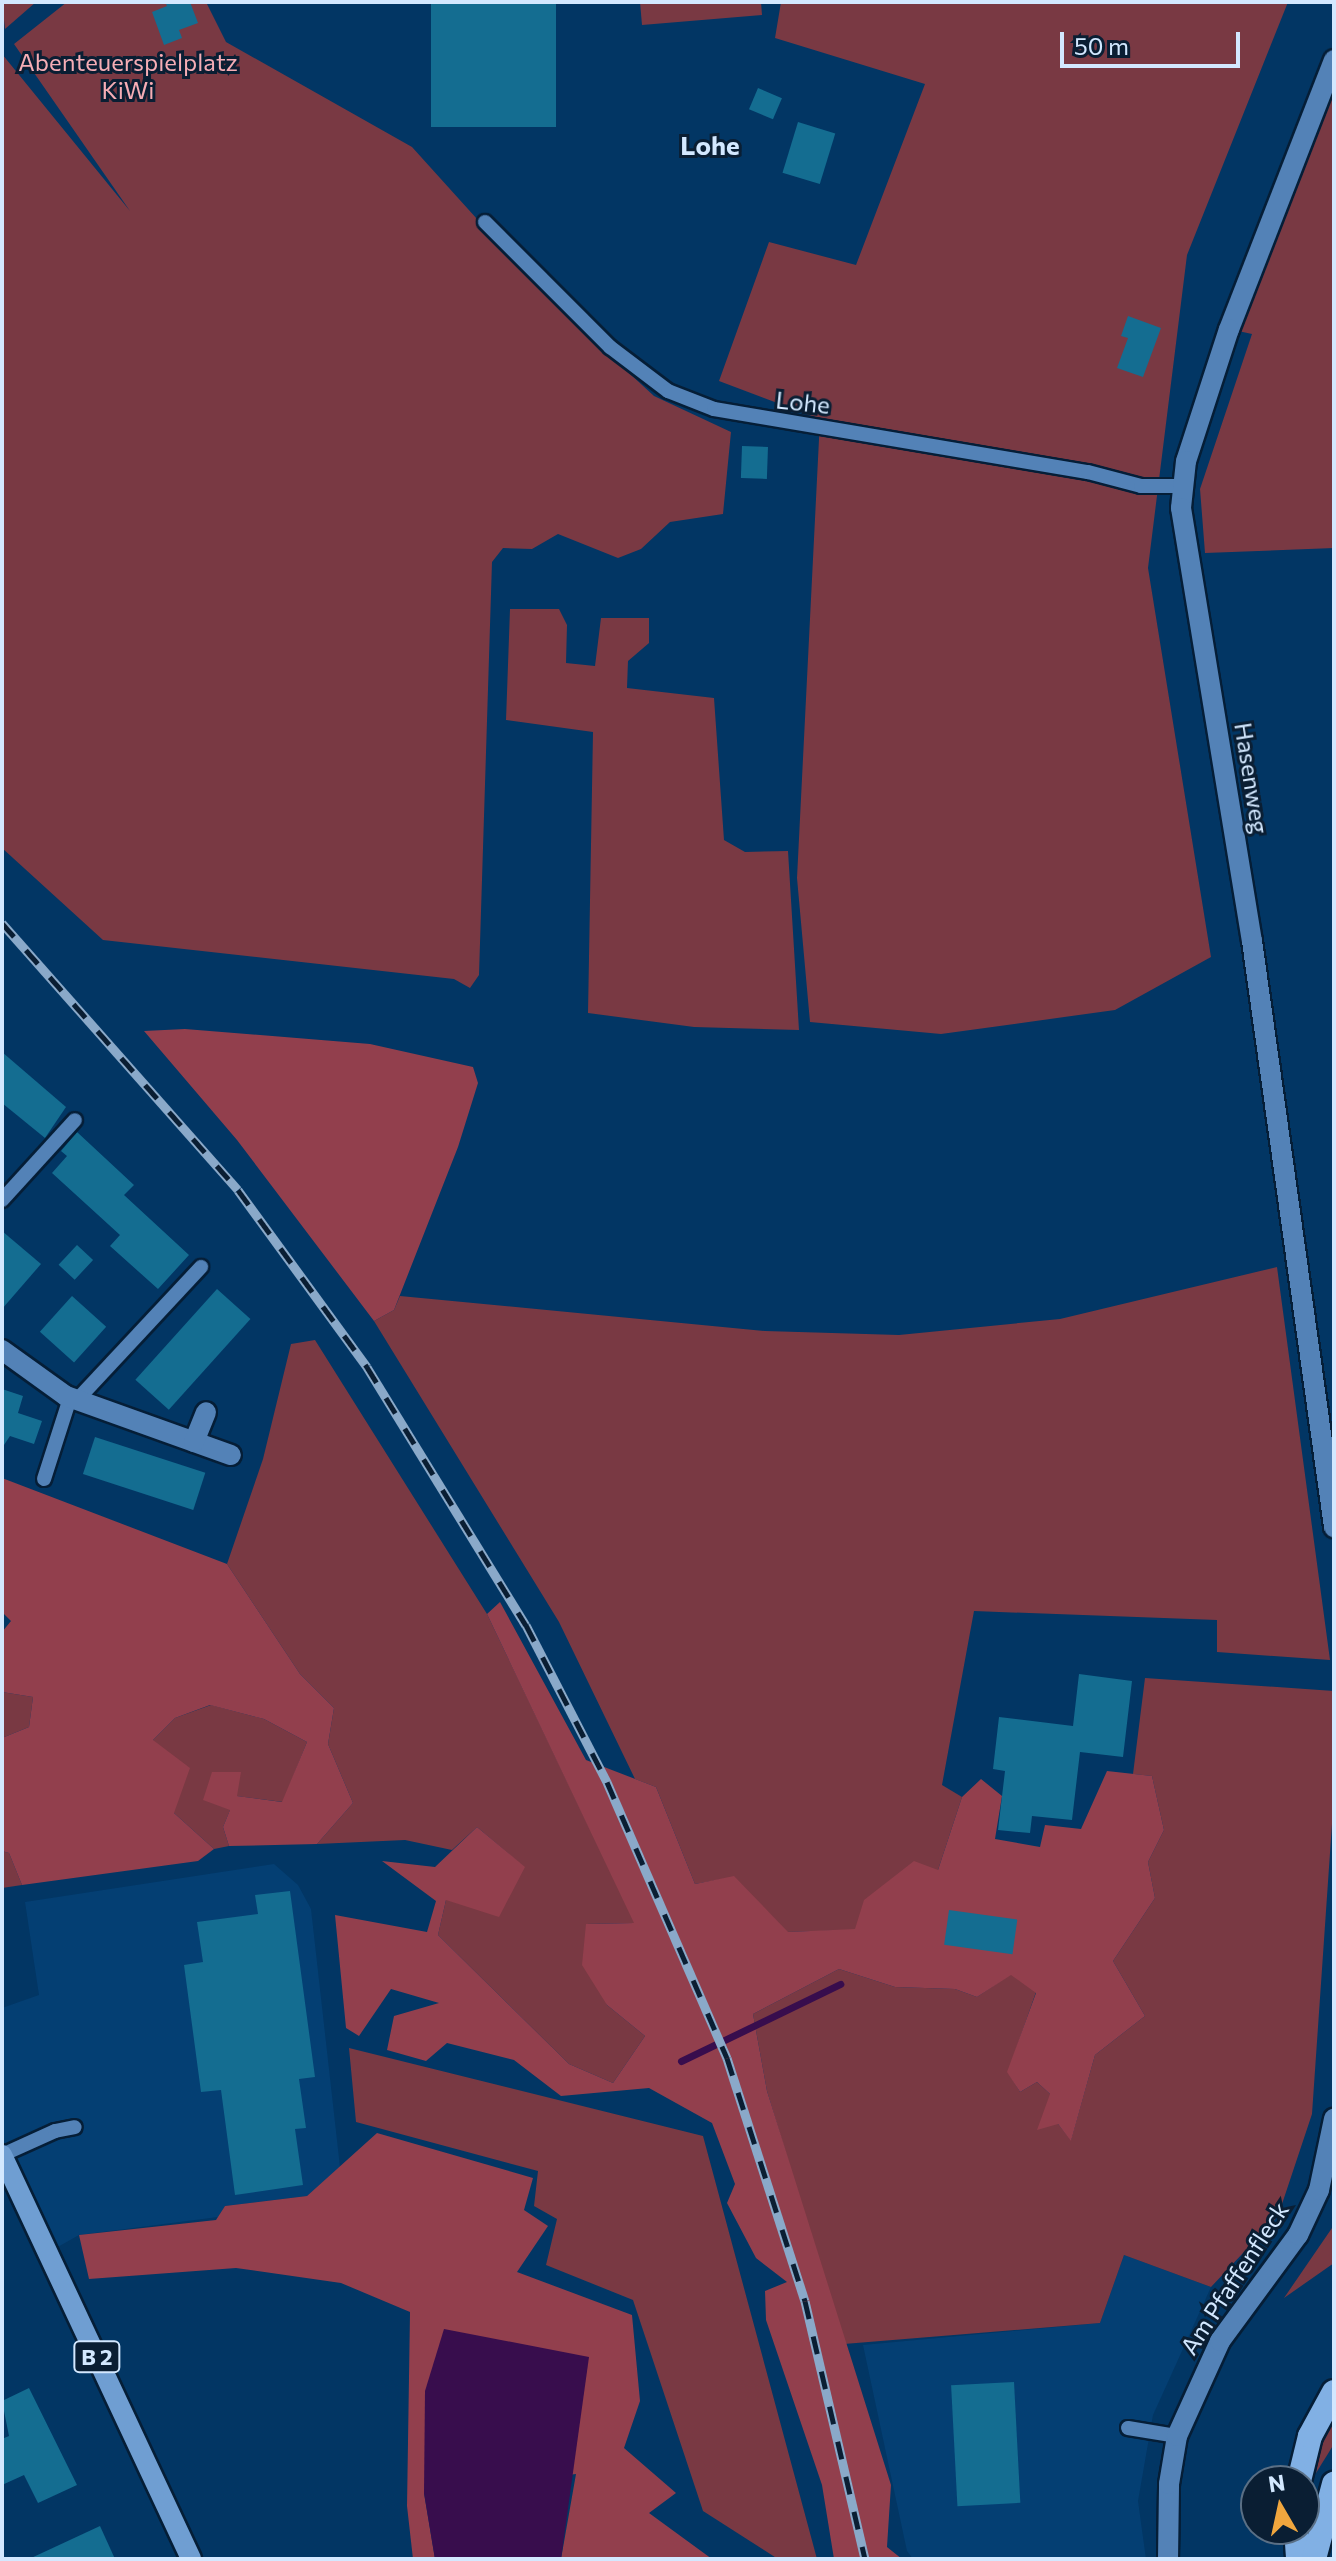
<!DOCTYPE html>
<html>
<head>
<meta charset="utf-8">
<style>
	body { margin:0 }
	#map { position:relative; width:1336px; height:2561px; overflow:hidden; background:#023664; font-family:Commissioner,sans-serif }
	div>[style] { position:absolute }
	[style*='--x'] { left:calc(var(--x)*1px); top:calc(var(--y)*1px); width:calc(var(--w)*1px); rotate:calc(var(--a)*1deg) }
	.built>* { inset:0; background:#043f73 }
	.green>* { inset:0; background:#793943 }
	.forest>* { inset:0; background:#923f4d }
	.water>* { inset:0; background:#380d4d }
	.stream>* { height:7px; margin:-3.5px; padding:0 3.5px; transform-origin:3.5px; border-radius:3.5px; background:#380d4d }
	.building>* { inset:0; background:#146d91; transform-origin:0 0 }
	.roads { filter:drop-shadow(2px 0 #051e37) drop-shadow(-2px 0 #051e37) drop-shadow(0 2px #051e37) drop-shadow(0 -2px #051e37) }
	.service>* { height:14px; margin:-7px; padding:0 7px; transform-origin:7px; border-radius:7px; background:#5382b7 }
	.minor>* { height:20px; margin:-10px; padding:0 10px; transform-origin:10px; border-radius:10px; background:#5382b7 }
	.primary>* { height:20px; margin:-10px; padding:0 10px; transform-origin:10px; border-radius:10px; background:#6f9ed2 }
	.motorway>* { height:24px; margin:-12px; padding:0 12px; transform-origin:12px; border-radius:12px; background:#81b0e4 }
	.rail>* { height:9px; margin-top:-4.5px; transform-origin:0; background:repeating-linear-gradient(90deg,#0a1e33 0 18px,#8aa9c9 0 36px); box-sizing:border-box; border-block:2px solid #8aa9c9 }
	span { translate:-50% -50%; white-space:nowrap; text-align:center; line-height:1.15; -webkit-text-stroke:6px #0a1e33; paint-order:stroke }
	.shield-label span { padding:2px 6px; background:#0a1e33; border:2px solid; border-radius:6px; -webkit-text-stroke-width:0 }
	.shield-label { font-size:22px; color:#d3e8ff; font-weight:700 }
	.park-label { font-size:24px; color:#f6adb5 }
	.street-label { font-size:24px; color:#d3e8ff }
	.neighbourhood-label { font-size:26px; color:#d3e8ff; font-weight:700 }
	.frame { position:absolute; inset:0; border:4px solid #d3e8ff; pointer-events:none }
	.north { position:absolute; left:1240px; top:2465px; width:80px; height:80px; box-sizing:border-box; background:#0a1e33; border:2px solid #5a6f85; border-radius:50%; rotate:351deg; font-size:22px; font-weight:700; line-height:32px; text-align:center; color:#d3e8ff }
	.north::after { content:''; display:block; margin:auto; width:28px; height:36px; background:#f0a63e; clip-path:polygon(50% 0,100% 100%,50% 72%,0 100%) }
	.scale { position:absolute; left:1060px; top:32px; width:180px; height:36px; box-sizing:border-box; border:4px solid #d3e8ff; border-top:0; padding-left:10px; font-size:24px; line-height:28px; white-space:nowrap; color:#d3e8ff; -webkit-text-stroke:6px #0a1e33; paint-order:stroke }
</style>
</head>
<body>
<div id="map">
	<div class="built">
		<i style="clip-path:polygon(274px 1864px,298px 1885px,311px 1909px,340px 2167px,307px 2196px,225px 2206px,218px 2217px,79px 2235px,56px 2248px,2px 2138px,2px 2008px,39px 1995px,25px 1902px)"></i>
		<i style="clip-path:polygon(1124px 2255px,1211px 2287px,1153px 2415px,1138px 2501px,1146px 2559px,913px 2559px,907px 2551px,863px 2345px,1100px 2323px)"></i>
	</div>
	<div class="green">
		<i style="clip-path:polygon(2px 2px,36px 2px,5px 29px)"></i>
		<i style="clip-path:polygon(67px 2px,206px 2px,226px 42px,412px 147px,553px 303px,654px 396px,731px 432px,723px 514px,670px 522px,641px 549px,618px 558px,558px 534px,532px 549px,503px 548px,492px 562px,479px 975px,470px 988px,454px 979px,103px 940px,2px 848px,2px 54px,130px 211px,14px 44px)"></i>
		<i style="clip-path:polygon(640px 2px,761px 2px,762px 15px,642px 25px)"></i>
		<i style="clip-path:polygon(781px 2px,1288px 2px,1187px 255px,1148px 568px,1211px 957px,1115px 1010px,941px 1034px,810px 1022px,797px 878px,820px 419px,719px 381px,769px 242px,856px 265px,925px 84px,775px 38px)"></i>
		<i style="clip-path:polygon(1334px 60px,1334px 548px,1205px 553px,1200px 489px,1252px 334px,1229px 329px)"></i>
		<i style="clip-path:polygon(510px 609px,559px 609px,567px 625px,566px 663px,595px 666px,601px 618px,649px 618px,649px 643px,628px 661px,627px 688px,714px 698px,724px 840px,745px 852px,788px 851px,799px 1030px,694px 1027px,588px 1013px,593px 732px,506px 720px)"></i>
		<i style="clip-path:polygon(1277px 1267px,1330px 1660px,1217px 1652px,1217px 1620px,974px 1611px,942px 1785px,962px 1797px,938px 1870px,855px 1930px,787px 1932px,734px 1877px,695px 1884px,656px 1787px,635px 1779px,559px 1622px,374px 1321px,394px 1310px,400px 1296px,765px 1331px,899px 1335px,1060px 1319px)"></i>
		<i style="clip-path:polygon(315px 1340px,487px 1614px,635px 1923px,586px 1924px,607px 2005px,645px 2036px,613px 2083px,569px 2064px,438px 1935px,446px 1900px,524px 1867px,477px 1827px,452px 1850px,405px 1840px,317px 1844px,353px 1803px,328px 1744px,334px 1708px,300px 1674px,227px 1564px,263px 1459px,291px 1344px)"></i>
		<i style="clip-path:polygon(1145px 1678px,1334px 1691px,1334px 1795px,1312px 2114px,1278px 2216px,1211px 2287px,1124px 2255px,1100px 2323px,844px 2344px,767px 2091px,753px 2014px,839px 1969px,895px 1987px,955px 1989px,977px 1997px,1011px 1974px,1036px 1992px,1008px 2072px,1020px 2092px,1037px 2082px,1050px 2094px,1058px 2124px,1071px 2140px,1095px 2055px,1145px 2016px,1113px 1961px,1155px 1898px,1148px 1862px,1164px 1830px,1152px 1776px,1133px 1774px)"></i>
		<i style="clip-path:polygon(2px 1692px,33px 1697px,29px 1727px,2px 1738px)"></i>
		<i style="clip-path:polygon(211px 1705px,264px 1719px,307px 1742px,283px 1802px,236px 1796px,223px 1827px,229px 1846px,214px 1849px,174px 1813px,153px 1740px,175px 1718px)"></i>
		<i style="clip-path:polygon(2px 1851px,9px 1853px,22px 1885px,2px 1888px)"></i>
		<i style="clip-path:polygon(349px 2048px,703px 2136px,817px 2559px,778px 2559px,703px 2511px,633px 2300px,546px 2265px,557px 2219px,534px 2206px,538px 2171px,356px 2122px)"></i>
		<i style="clip-path:polygon(1334px 2220px,1334px 2263px,1284px 2298px,1332px 2228px)"></i>
		<i style="clip-path:polygon(1334px 2418px,1334px 2444px,1316px 2473px,1323px 2439px)"></i>
	</div>
	<div class="forest">
		<i style="clip-path:polygon(185px 1029px,370px 1044px,473px 1067px,478px 1083px,458px 1147px,394px 1310px,374px 1321px,237px 1140px,144px 1031px)"></i>
		<i style="clip-path:polygon(2px 1478px,227px 1564px,300px 1674px,334px 1708px,328px 1744px,353px 1803px,317px 1844px,229px 1846px,223px 1827px,230px 1810px,203px 1800px,212px 1772px,241px 1772px,237px 1796px,282px 1802px,307px 1742px,264px 1719px,210px 1705px,175px 1718px,153px 1740px,190px 1768px,174px 1813px,214px 1849px,198px 1861px,22px 1885px,9px 1853px,2px 1851px,2px 1738px,29px 1727px,33px 1697px,2px 1692px,2px 1632px,11px 1621px,2px 1612px)"></i>
		<i style="clip-path:polygon(500px 1602px,586px 1760px,656px 1787px,695px 1884px,734px 1876px,788px 1932px,855px 1929px,864px 1900px,914px 1861px,938px 1870px,962px 1797px,981px 1779px,1002px 1796px,995px 1839px,1040px 1847px,1045px 1825px,1081px 1829px,1107px 1771px,1152px 1776px,1164px 1830px,1148px 1862px,1155px 1898px,1113px 1961px,1145px 2016px,1095px 2055px,1071px 2141px,1058px 2124px,1037px 2130px,1050px 2094px,1037px 2082px,1020px 2092px,1007px 2072px,1036px 1993px,1011px 1975px,977px 1997px,955px 1989px,895px 1987px,839px 1969px,753px 2014px,767px 2091px,891px 2485px,887px 2547px,902px 2559px,834px 2559px,822px 2485px,766px 2320px,765px 2291px,787px 2282px,756px 2258px,727px 2203px,735px 2184px,712px 2123px,649px 2088px,561px 2096px,514px 2060px,447px 2043px,426px 2061px,387px 2050px,394px 2016px,439px 2003px,391px 1989px,359px 2036px,346px 2028px,335px 1915px,427px 1932px,436px 1901px,382px 1861px,435px 1867px,477px 1827px,525px 1867px,499px 1917px,446px 1900px,438px 1935px,569px 2064px,613px 2083px,645px 2036px,607px 2005px,582px 1965px,586px 1924px,634px 1923px,487px 1614px)"></i>
		<i style="clip-path:polygon(377px 2133px,533px 2178px,524px 2210px,548px 2226px,517px 2272px,632px 2315px,640px 2401px,624px 2448px,676px 2493px,649px 2513px,712px 2559px,561px 2559px,576px 2474px,424px 2493px,435px 2559px,413px 2559px,407px 2506px,410px 2312px,341px 2283px,236px 2268px,89px 2279px,79px 2235px,216px 2220px,225px 2206px,307px 2196px)"></i>
	</div>
	<div class="water">
		<i style="clip-path:polygon(444px 2329px,589px 2357px,561px 2559px,435px 2559px,424px 2493px,425px 2391px)"></i>
	</div>
	<div class="stream">
		<i style="--x:681;--y:2061;--w:177;--a:-25.8"></i>
	</div>
	<div class="building">
		<i style="clip-path:polygon(165px 2px,190px 2px,198px 23px,179px 30px,182px 38px,164px 45px,152px 12px,167px 6px)"></i>
		<i style="left:431px;top:2px;width:125px;height:125px"></i>
		<i style="left:758px;top:88px;width:26px;height:23px;rotate:23deg"></i>
		<i style="left:798px;top:122px;width:39px;height:53px;rotate:17deg"></i>
		<i style="clip-path:polygon(1128px 316px,1161px 328px,1143px 377px,1117px 368px,1128px 338px,1121px 336px)"></i>
		<i style="left:742px;top:446px;width:26px;height:32px;rotate:2deg"></i>
		<i style="clip-path:polygon(2px 1052px,66px 1107px,45px 1138px,2px 1103px)"></i>
		<i style="clip-path:polygon(77px 1132px,134px 1185px,124px 1195px,189px 1255px,158px 1289px,110px 1246px,120px 1235px,52px 1173px,67px 1156px,61px 1151px)"></i>
		<i style="clip-path:polygon(2px 1231px,41px 1264px,2px 1309px)"></i>
		<i style="left:77px;top:1245px;width:22px;height:27px;rotate:43deg"></i>
		<i style="left:217px;top:1289px;width:45px;height:122px;rotate:42deg"></i>
		<i style="left:72px;top:1296px;width:46px;height:48px;rotate:42deg"></i>
		<i style="clip-path:polygon(2px 1389px,23px 1396px,18px 1413px,42px 1421px,34px 1444px,10px 1436px,2px 1448px)"></i>
		<i style="left:95px;top:1437px;width:116px;height:39px;rotate:18deg"></i>
		<i style="clip-path:polygon(1079px 1674px,1132px 1681px,1123px 1757px,1080px 1752px,1072px 1820px,1032px 1816px,1030px 1833px,998px 1830px,1005px 1771px,993px 1769px,999px 1717px,1073px 1726px)"></i>
		<i style="clip-path:polygon(290px 1891px,315px 2077px,299px 2079px,306px 2128px,295px 2129px,303px 2185px,235px 2195px,221px 2090px,201px 2092px,184px 1965px,203px 1962px,197px 1922px,258px 1914px,255px 1895px)"></i>
		<i style="left:949px;top:1910px;width:69px;height:35px;rotate:8deg"></i>
		<i style="left:1014px;top:2382px;width:121px;height:63px;rotate:87deg"></i>
		<i style="clip-path:polygon(29px 2388px,77px 2485px,38px 2503px,24px 2475px,2px 2485px,2px 2439px,9px 2436px,2px 2401px)"></i>
		<i style="clip-path:polygon(100px 2526px,115px 2559px,29px 2559px)"></i>
	</div>
	<div class="roads">
		<div class="service">
			<i style="--x:485;--y:222;--w:177;--a:45"></i>
			<i style="--x:610;--y:347;--w:73;--a:37.2"></i>
			<i style="--x:668;--y:391;--w:49;--a:21.4"></i>
			<i style="--x:714;--y:409;--w:379;--a:9.6"></i>
			<i style="--x:1088;--y:472;--w:55;--a:14.8"></i>
			<i style="--x:1141;--y:486;--w:41;--a:0"></i>
			<i style="--x:2;--y:1200;--w:108;--a:-47.6"></i>
			<i style="--x:77;--y:1400;--w:182;--a:-47"></i>
			<i style="--x:44;--y:1479;--w:85;--a:-72.2"></i>
			<i style="--x:2;--y:2155;--w:58;--a:-24.4"></i>
			<i style="--x:55;--y:2131;--w:20;--a:-11"></i>
			<i style="--x:1128;--y:2428;--w:50;--a:9.3"></i>
		</div>
		<div class="minor">
			<i style="--x:1334;--y:60;--w:289;--a:111.3"></i>
			<i style="--x:1229;--y:329;--w:139;--a:108"></i>
			<i style="--x:1186;--y:461;--w:47;--a:96.1"></i>
			<i style="--x:1181;--y:508;--w:439;--a:80.7"></i>
			<i style="--x:1252;--y:941;--w:592;--a:82.03"></i>
			<i style="--x:2;--y:1350;--w:79;--a:35.7"></i>
			<i style="--x:66;--y:1396;--w:175;--a:19.7"></i>
			<i style="--x:194;--y:1442;--w:32;--a:-68"></i>
			<i style="--x:1168;--y:2559;--w:75;--a:-89.2"></i>
			<i style="--x:1169;--y:2484;--w:49;--a:-80.5"></i>
			<i style="--x:1177;--y:2436;--w:104;--a:-65.6"></i>
			<i style="--x:1220;--y:2341;--w:132;--a:-53.7"></i>
			<i style="--x:1298;--y:2235;--w:50;--a:-65"></i>
			<i style="--x:1319;--y:2190;--w:73;--a:-78.1"></i>
		</div>
		<div class="primary">
			<i style="--x:2;--y:2155;--w:446;--a:64.9"></i>
		</div>
		<div class="motorway">
			<i style="--x:1299;--y:2481;--w:46;--a:-76.3"></i>
			<i style="--x:1310;--y:2436;--w:50;--a:-61.4"></i>
			<i style="--x:1296;--y:2529;--w:30;--a:86"></i>
			<i style="--x:1314;--y:2559;--w:78;--a:-75.1"></i>
		</div>
	</div>
	<div class="rail">
		<i style="--x:2;--y:923;--w:356;--a:48.5"></i>
		<i style="--x:238;--y:1190;--w:219;--a:53.9"></i>
		<i style="--x:367;--y:1367;--w:303;--a:58.4"></i>
		<i style="--x:526;--y:1625;--w:177;--a:62.7"></i>
		<i style="--x:607;--y:1782;--w:301;--a:66.5"></i>
		<i style="--x:727;--y:2058;--w:255;--a:72.2"></i>
		<i style="--x:805;--y:2301;--w:265;--a:76.9"></i>
	</div>
	<div class="shield-label">
		<span style="left:97px;top:2357px">B 2</span>
	</div>
	<div class="park-label">
		<span style="left:128px;top:76px">Abenteuerspielplatz<br>KiWi</span>
	</div>
	<div class="street-label">
		<span style="left:803px;top:402px;rotate:6deg">Lohe</span>
		<span style="left:1252px;top:778px;rotate:81deg">Hasenweg</span>
		<span style="left:1234px;top:2278px;rotate:-57deg">Am Pfaffenfleck</span>
	</div>
	<div class="neighbourhood-label">
		<span style="left:710px;top:145px">Lohe</span>
	</div>
	<div class="frame"></div>
	<div class="north">N</div>
	<div class="scale">50 m</div>
</div>
</body>
</html>
